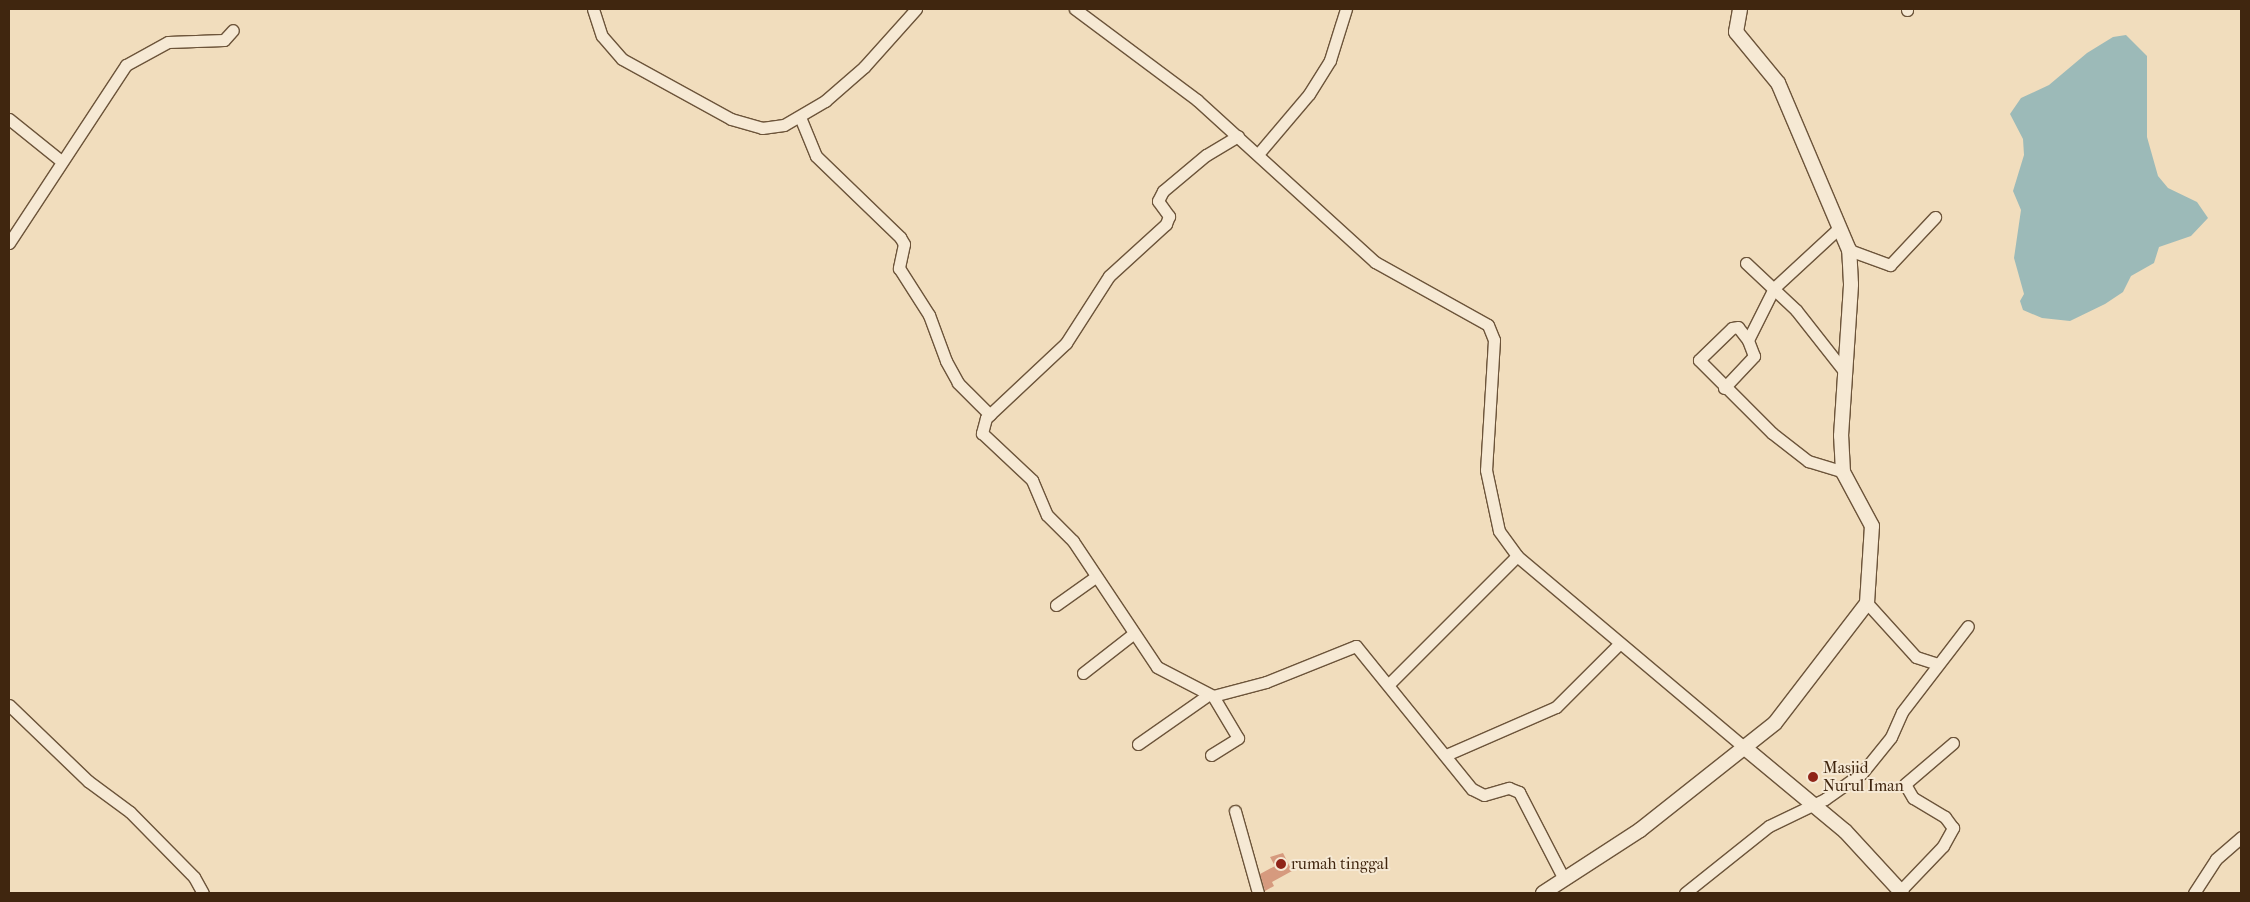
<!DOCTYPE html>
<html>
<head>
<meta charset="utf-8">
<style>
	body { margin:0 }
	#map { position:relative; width:2250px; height:902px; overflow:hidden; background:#f1ddbd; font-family:"IM FELL French Canon",serif }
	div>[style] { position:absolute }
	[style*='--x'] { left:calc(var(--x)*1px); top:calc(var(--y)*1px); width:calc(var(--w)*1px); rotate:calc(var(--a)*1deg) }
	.water>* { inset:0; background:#9cbab8 }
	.building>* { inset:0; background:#d69a7e }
	.roads { filter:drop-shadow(1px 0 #6c543a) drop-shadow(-1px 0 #6c543a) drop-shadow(0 1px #6c543a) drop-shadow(0 -1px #6c543a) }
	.minor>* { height:11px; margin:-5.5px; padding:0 5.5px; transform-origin:5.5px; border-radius:5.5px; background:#f6e9d4 }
	.tertiary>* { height:14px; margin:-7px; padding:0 7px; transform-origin:7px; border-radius:7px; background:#f6e9d4 }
	.dots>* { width:14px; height:14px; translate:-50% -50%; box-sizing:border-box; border:2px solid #f6e9d4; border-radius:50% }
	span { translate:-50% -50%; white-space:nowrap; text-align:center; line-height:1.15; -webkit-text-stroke:4px #f6e9d4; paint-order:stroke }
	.poi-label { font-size:16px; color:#40260f }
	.left { translate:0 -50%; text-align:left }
	.frame { position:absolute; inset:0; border:10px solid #40260f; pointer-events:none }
</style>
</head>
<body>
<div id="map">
	<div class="water">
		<i style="clip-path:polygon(2126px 35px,2147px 56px,2147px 137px,2158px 176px,2168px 188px,2197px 202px,2208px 218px,2191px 236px,2159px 247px,2154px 263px,2131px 276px,2123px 292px,2105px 304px,2070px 321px,2042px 318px,2023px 310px,2020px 301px,2024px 294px,2014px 258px,2021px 210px,2013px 191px,2024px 155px,2023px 139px,2010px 114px,2021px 98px,2049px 85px,2087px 53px,2113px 37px)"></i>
	</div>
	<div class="building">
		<i style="clip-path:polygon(1283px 853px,1292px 871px,1272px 882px,1274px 886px,1265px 891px,1260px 874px,1275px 866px,1270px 857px)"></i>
	</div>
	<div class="roads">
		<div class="minor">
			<i style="--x:593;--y:9;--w:28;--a:72"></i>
			<i style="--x:602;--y:36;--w:30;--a:49"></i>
			<i style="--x:622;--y:59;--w:124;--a:28.8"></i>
			<i style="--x:731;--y:119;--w:32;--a:16"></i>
			<i style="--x:762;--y:128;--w:22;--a:-8"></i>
			<i style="--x:784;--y:125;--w:48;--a:-30.3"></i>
			<i style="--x:825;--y:101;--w:52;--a:-41.1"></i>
			<i style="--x:864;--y:67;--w:78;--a:-48.1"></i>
			<i style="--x:1075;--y:9;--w:152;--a:36.7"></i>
			<i style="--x:1197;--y:100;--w:241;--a:42.3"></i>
			<i style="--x:1375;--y:262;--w:129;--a:29.1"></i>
			<i style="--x:1488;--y:325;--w:16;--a:68"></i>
			<i style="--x:1494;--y:340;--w:130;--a:93.5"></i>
			<i style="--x:1486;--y:470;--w:62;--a:78"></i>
			<i style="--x:1499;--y:531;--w:31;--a:54"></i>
			<i style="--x:1517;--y:556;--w:298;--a:40.1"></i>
			<i style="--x:1907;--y:10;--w:1;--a:-90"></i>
			<i style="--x:800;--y:117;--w:42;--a:67.7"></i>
			<i style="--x:816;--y:156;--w:117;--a:44"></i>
			<i style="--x:900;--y:237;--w:8;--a:60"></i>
			<i style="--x:904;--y:244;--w:25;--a:102"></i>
			<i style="--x:899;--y:268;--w:56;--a:57.4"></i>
			<i style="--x:929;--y:315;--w:49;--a:69.7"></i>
			<i style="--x:946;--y:361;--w:25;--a:61"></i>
			<i style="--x:958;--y:383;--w:45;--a:45"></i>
			<i style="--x:9;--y:119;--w:65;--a:38.8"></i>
			<i style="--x:1238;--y:136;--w:37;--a:149"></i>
			<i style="--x:1206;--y:155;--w:56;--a:140.1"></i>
			<i style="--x:1163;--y:191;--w:11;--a:117"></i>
			<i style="--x:1158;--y:201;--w:19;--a:54"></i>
			<i style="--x:1169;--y:216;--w:9;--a:111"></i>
			<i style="--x:1166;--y:224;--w:77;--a:137.6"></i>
			<i style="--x:1109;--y:276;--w:80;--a:122.7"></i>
			<i style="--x:1066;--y:343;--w:110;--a:136.8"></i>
			<i style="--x:986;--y:418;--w:16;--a:105"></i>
			<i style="--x:982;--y:433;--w:69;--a:43.2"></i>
			<i style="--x:1032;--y:480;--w:38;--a:67"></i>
			<i style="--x:1047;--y:515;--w:37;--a:45"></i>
			<i style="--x:1073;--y:541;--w:151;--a:56.3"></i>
			<i style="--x:1157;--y:667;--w:63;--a:27.4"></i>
			<i style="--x:1213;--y:696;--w:55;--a:-14.8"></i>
			<i style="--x:1266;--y:682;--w:97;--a:-21.8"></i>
			<i style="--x:1356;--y:646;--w:184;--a:51"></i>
			<i style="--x:1472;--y:789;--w:13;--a:27"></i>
			<i style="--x:1484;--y:795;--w:26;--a:-16"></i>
			<i style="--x:1509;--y:788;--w:11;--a:22"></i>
			<i style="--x:1519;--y:792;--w:98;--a:62.7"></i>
			<i style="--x:1259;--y:153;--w:77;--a:-49.7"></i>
			<i style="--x:1309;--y:94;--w:40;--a:-58"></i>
			<i style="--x:1330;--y:60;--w:53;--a:-72.6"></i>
			<i style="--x:9;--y:243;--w:213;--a:-56.7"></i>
			<i style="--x:126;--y:65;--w:48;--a:-28.7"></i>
			<i style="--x:168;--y:42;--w:56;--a:-2"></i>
			<i style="--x:224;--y:40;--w:13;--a:-48"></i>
			<i style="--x:1849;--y:250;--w:44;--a:20.1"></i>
			<i style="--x:1890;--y:265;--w:66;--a:-46.8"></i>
			<i style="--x:1746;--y:263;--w:69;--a:43.2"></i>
			<i style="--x:1796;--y:310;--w:78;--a:51.8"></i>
			<i style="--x:1748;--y:340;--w:16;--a:-128"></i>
			<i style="--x:1738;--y:327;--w:6;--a:171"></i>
			<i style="--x:1732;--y:328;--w:46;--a:135.9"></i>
			<i style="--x:1699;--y:360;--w:103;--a:45"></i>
			<i style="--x:1772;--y:433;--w:46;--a:37.9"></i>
			<i style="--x:1808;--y:461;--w:37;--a:17"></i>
			<i style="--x:1724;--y:388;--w:44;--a:-46.8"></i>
			<i style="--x:1754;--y:356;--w:17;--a:-111"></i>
			<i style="--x:1748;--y:340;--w:58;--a:-63.4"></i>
			<i style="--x:1774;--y:288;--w:88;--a:-42.7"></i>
			<i style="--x:1867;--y:603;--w:73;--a:47.8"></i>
			<i style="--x:1916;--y:657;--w:22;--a:18"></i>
			<i style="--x:1056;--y:605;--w:47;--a:-35.4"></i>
			<i style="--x:1083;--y:673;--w:63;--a:-38"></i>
			<i style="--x:1389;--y:684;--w:181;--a:-45"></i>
			<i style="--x:9;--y:705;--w:110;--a:43.9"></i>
			<i style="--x:88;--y:781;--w:52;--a:36.4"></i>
			<i style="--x:130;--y:812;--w:91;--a:45.4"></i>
			<i style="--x:194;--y:877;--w:18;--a:61"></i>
			<i style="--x:1138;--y:744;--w:85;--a:-35"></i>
			<i style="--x:1211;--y:755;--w:32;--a:-32"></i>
			<i style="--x:1238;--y:738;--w:49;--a:-120.8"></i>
			<i style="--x:1446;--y:755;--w:120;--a:-23.6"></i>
			<i style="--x:1556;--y:707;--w:89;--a:-45"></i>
			<i style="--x:1235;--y:811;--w:85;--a:74.3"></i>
			<i style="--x:1900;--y:891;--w:62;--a:-46.3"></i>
			<i style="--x:1943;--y:846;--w:21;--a:-61"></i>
			<i style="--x:1953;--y:828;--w:14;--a:-126"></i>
			<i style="--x:1945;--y:817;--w:37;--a:-149"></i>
			<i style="--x:1913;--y:798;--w:16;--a:-120"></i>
			<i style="--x:1905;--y:784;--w:63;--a:-40.5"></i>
			<i style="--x:1685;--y:893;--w:107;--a:-38.6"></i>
			<i style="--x:1769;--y:826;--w:62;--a:-25.7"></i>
			<i style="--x:1825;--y:799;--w:45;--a:-35.1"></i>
			<i style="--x:1862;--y:773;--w:46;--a:-51.1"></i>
			<i style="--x:1891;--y:737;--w:27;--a:-66"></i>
			<i style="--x:1902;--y:712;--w:108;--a:-52.5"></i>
			<i style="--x:2194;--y:893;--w:40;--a:-57.1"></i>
			<i style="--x:2216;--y:859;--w:33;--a:-41"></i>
		</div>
		<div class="tertiary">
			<i style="--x:1745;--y:748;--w:130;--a:39.7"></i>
			<i style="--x:1845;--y:831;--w:84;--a:47.4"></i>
			<i style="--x:1543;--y:893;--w:116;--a:-33"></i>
			<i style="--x:1640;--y:830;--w:172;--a:-38.4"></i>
			<i style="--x:1775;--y:723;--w:151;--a:-52.5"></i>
			<i style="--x:1867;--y:603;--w:77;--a:-86.3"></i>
			<i style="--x:1872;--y:526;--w:61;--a:-118.2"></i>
			<i style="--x:1843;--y:472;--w:36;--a:-93"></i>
			<i style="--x:1841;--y:436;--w:152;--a:-86.2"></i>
			<i style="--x:1851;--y:284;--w:34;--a:-93"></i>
			<i style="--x:1849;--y:250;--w:181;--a:-113"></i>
			<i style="--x:1778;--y:83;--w:66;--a:-129.5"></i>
			<i style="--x:1736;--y:32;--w:23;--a:-80"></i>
		</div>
	</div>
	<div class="dots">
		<i style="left:1813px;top:777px;background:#8f2418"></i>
		<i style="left:1281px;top:864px;background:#8f2418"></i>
	</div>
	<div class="poi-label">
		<span class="left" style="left:1823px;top:777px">Masjid<br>Nurul Iman</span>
		<span class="left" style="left:1291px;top:864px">rumah tinggal</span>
	</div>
	<div class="frame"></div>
</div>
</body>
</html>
